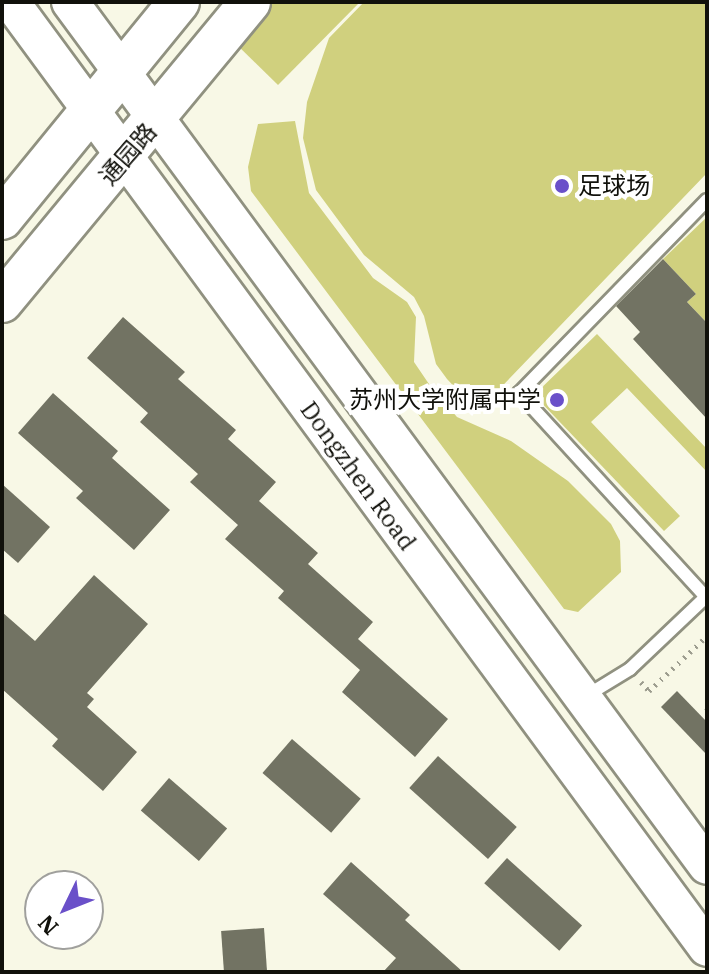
<!DOCTYPE html>
<html>
<head>
<meta charset="utf-8">
<style>
	body { margin:0 }
	#map { position:relative; width:709px; height:974px; overflow:hidden; background:#f8f8e6; font-family:"IBM Plex Serif","Noto Sans SC",serif }
	div>[style] { position:absolute }
	[style*='--x'] { left:calc(var(--x)*1px); top:calc(var(--y)*1px); width:calc(var(--w)*1px); rotate:calc(var(--a)*1deg) }
	.green>* { inset:0; background:#d0d07e }
	.building>* { inset:0; background:#727363; transform-origin:0 0 }
	.path>* { height:5px; margin-top:-2.5px; transform-origin:0; background:repeating-linear-gradient(90deg,#9d9d8f 0 2px,transparent 0 8px) }
	.roads { filter:drop-shadow(2px 0 #909180) drop-shadow(-2px 0 #909180) drop-shadow(0 2px #909180) drop-shadow(0 -2px #909180) }
	.service>* { height:12px; margin:-6px; padding:0 6px; transform-origin:6px; border-radius:6px; background:#fff }
	.secondary>* { height:36px; margin:-18px; padding:0 18px; transform-origin:18px; border-radius:18px; background:#fff }
	.primary>* { height:40px; margin:-20px; padding:0 20px; transform-origin:20px; border-radius:20px; background:#fff }
	.dots>* { width:22px; height:22px; translate:-50% -50%; box-sizing:border-box; border:4px solid #fff; border-radius:50% }
	span { translate:-50% -50%; white-space:nowrap; text-align:center; line-height:1.15; -webkit-text-stroke:8px #fff; paint-order:stroke }
	.street-label { font-size:24px; color:#11110b }
	.poi-label { font-size:24px; color:#11110b }
	.left { translate:0 -50%; text-align:left }
	.right { translate:-100% -50%; text-align:right }
	.frame { position:absolute; inset:0; border:4px solid #11110b; pointer-events:none }
	.north { position:absolute; left:24px; top:870px; width:80px; height:80px; box-sizing:border-box; background:#fff; border:2px solid #a0a09d; border-radius:50%; rotate:227deg; font-size:22px; font-weight:700; line-height:32px; text-align:center; color:#11110b }
	.north::after { content:''; display:block; margin:auto; width:28px; height:36px; background:#6a50c9; clip-path:polygon(50% 0,100% 100%,50% 72%,0 100%) }
</style>
</head>
<body>
<div id="map">
	<div class="green">
		<i style="clip-path:polygon(263px 2px,360px 2px,278px 85px,233px 41px)"></i>
		<i style="clip-path:polygon(364px 2px,707px 2px,707px 173px,485px 404px,462px 395px,447px 379px,436px 364px,424px 316px,414px 297px,364px 255px,316px 190px,303px 138px,307px 102px,329px 38px)"></i>
		<i style="clip-path:polygon(295px 121px,309px 193px,373px 278px,407px 302px,416px 317px,414px 362px,431px 387px,457px 417px,511px 441px,568px 481px,611px 524px,620px 541px,621px 572px,578px 612px,564px 609px,251px 191px,248px 167px,258px 124px)"></i>
		<i style="clip-path:polygon(707px 217px,707px 323px,687px 302px,696px 294px,663px 259px)"></i>
		<i style="clip-path:polygon(597px 334px,707px 449px,707px 472px,627px 388px,591px 422px,680px 516px,664px 531px,534px 395px)"></i>
	</div>
	<div class="building">
		<i style="clip-path:polygon(663px 259px,696px 294px,687px 302px,707px 323px,707px 419px,633px 339px,640px 332px,616px 306px)"></i>
		<i style="clip-path:polygon(123px 317px,185px 372px,178px 379px,236px 430px,228px 439px,276px 482px,259px 501px,318px 553px,308px 564px,373px 622px,358px 639px,448px 719px,415px 757px,342px 692px,360px 670px,278px 598px,284px 591px,225px 539px,238px 525px,190px 482px,198px 474px,140px 422px,148px 413px,87px 358px)"></i>
		<i style="clip-path:polygon(53px 393px,118px 451px,112px 458px,170px 510px,134px 550px,76px 498px,83px 491px,18px 433px)"></i>
		<i style="clip-path:polygon(2px 484px,50px 527px,18px 563px,2px 549px)"></i>
		<i style="clip-path:polygon(94px 575px,148px 624px,87px 693px,94px 699px,87px 707px,137px 752px,103px 791px,52px 746px,58px 739px,2px 689px,2px 612px,35px 641px)"></i>
		<i style="clip-path:polygon(677px 691px,707px 722px,707px 755px,661px 707px)"></i>
		<i style="left:292px;top:739px;width:91px;height:45px;rotate:41deg"></i>
		<i style="left:438px;top:756px;width:106px;height:43px;rotate:42deg"></i>
		<i style="left:169px;top:778px;width:77px;height:43px;rotate:41deg"></i>
		<i style="left:507px;top:858px;width:101px;height:34px;rotate:42deg"></i>
		<i style="clip-path:polygon(351px 862px,410px 915px,405px 920px,463px 972px,383px 972px,396px 958px,323px 894px)"></i>
		<i style="left:264px;top:928px;width:44px;height:43px;rotate:86deg"></i>
	</div>
	<div class="path">
		<i style="--x:641;--y:682;--w:12;--a:48"></i>
		<i style="--x:649;--y:691;--w:80;--a:-43.5"></i>
		<i style="--x:706;--y:707;--w:1;--a:45"></i>
	</div>
	<div class="roads">
		<div class="service">
			<i style="--x:707;--y:200;--w:269;--a:134.2"></i>
			<i style="--x:519;--y:393;--w:278;--a:47.5"></i>
			<i style="--x:586;--y:696;--w:52;--a:-31.5"></i>
			<i style="--x:630;--y:669;--w:105;--a:-43.5"></i>
		</div>
		<div class="secondary">
			<i style="--x:11;--y:2;--w:1174;--a:53.66"></i>
			<i style="--x:70;--y:2;--w:1073;--a:53.6"></i>
		</div>
		<div class="primary">
			<i style="--x:2;--y:219;--w:280;--a:-50.8"></i>
			<i style="--x:2;--y:302;--w:389;--a:-50.4"></i>
		</div>
	</div>
	<div class="dots">
		<i style="left:562px;top:186px;background:#6a50c9"></i>
		<i style="left:557px;top:400px;background:#6a50c9"></i>
	</div>
	<div class="street-label">
		<span style="left:128px;top:154px;rotate:-49deg">通园路</span>
		<span style="left:358px;top:476px;rotate:54deg">Dongzhen Road</span>
	</div>
	<div class="poi-label">
		<span class="left" style="left:578px;top:186px">足球场</span>
		<span class="right" style="left:541px;top:400px">苏州大学附属中学</span>
	</div>
	<div class="frame"></div>
	<div class="north">N</div>
</div>
</body>
</html>
